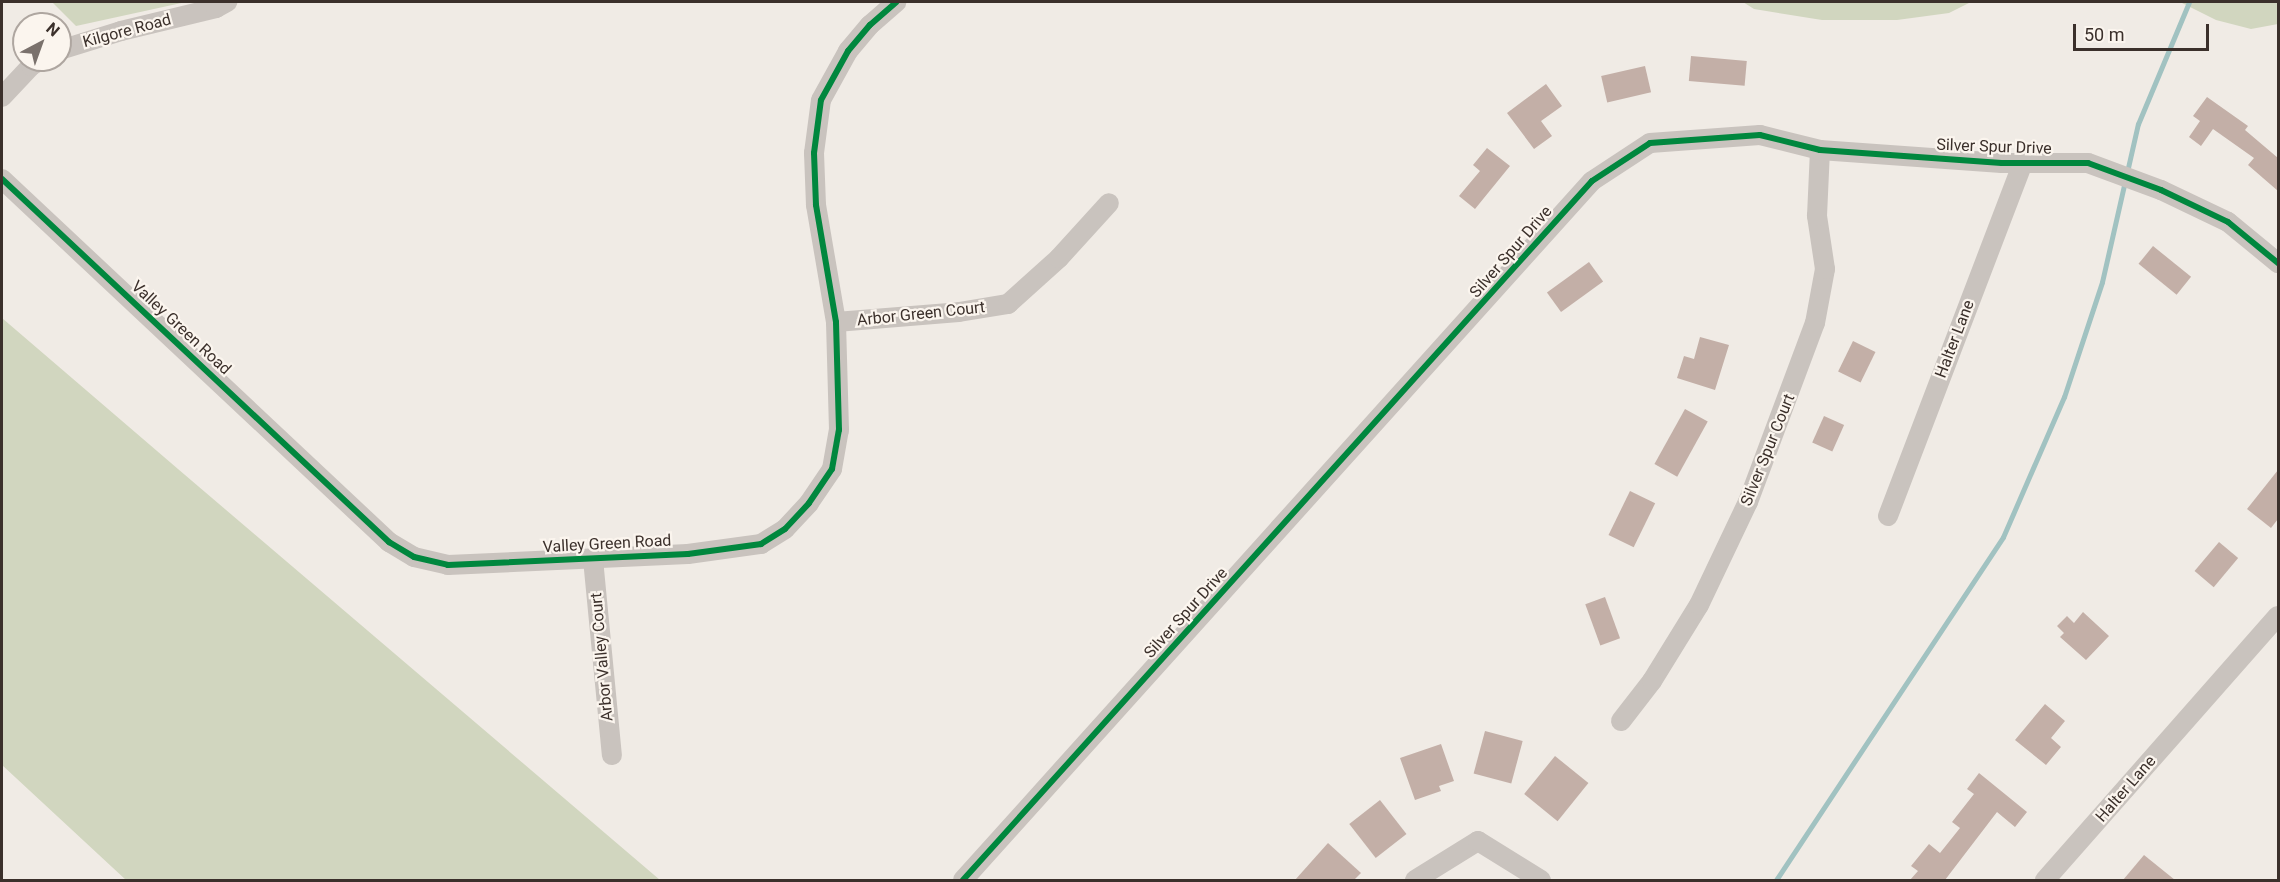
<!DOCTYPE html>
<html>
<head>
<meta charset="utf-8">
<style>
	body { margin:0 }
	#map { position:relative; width:2280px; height:882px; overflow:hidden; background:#f0ebe5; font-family:Roboto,sans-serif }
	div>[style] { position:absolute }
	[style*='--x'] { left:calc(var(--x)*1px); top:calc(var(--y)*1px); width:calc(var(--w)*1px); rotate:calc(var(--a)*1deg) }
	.green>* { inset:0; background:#d1d6bf }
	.stream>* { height:5px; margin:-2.5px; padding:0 2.5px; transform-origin:2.5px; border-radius:2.5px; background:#a1c2c1 }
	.building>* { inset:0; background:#c3afa7; transform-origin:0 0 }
	.street>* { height:20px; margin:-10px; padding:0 10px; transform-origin:10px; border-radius:10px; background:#c9c3be }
	.cycleway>* { height:6px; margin:-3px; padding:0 3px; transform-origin:3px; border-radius:3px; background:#00873e }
	span { translate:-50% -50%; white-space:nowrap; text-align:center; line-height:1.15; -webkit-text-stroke:4.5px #fbf5ee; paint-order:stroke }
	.street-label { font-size:16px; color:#3b302b }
	.frame { position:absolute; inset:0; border:3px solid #3b302b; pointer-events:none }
	.north { position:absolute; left:12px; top:12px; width:60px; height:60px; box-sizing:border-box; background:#fbf5ee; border:2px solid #aea6a0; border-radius:50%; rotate:41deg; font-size:16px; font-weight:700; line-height:24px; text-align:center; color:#3b302b }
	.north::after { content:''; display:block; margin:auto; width:21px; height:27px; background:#7a716c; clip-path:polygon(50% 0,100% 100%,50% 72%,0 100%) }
	.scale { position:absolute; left:2073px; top:24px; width:136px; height:27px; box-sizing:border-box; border:3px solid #3b302b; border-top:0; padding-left:8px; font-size:18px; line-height:21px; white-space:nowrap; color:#3b302b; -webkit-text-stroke:4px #fbf5ee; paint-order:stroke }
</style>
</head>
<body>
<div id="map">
	<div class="green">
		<i style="clip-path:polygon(52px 2px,186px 2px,76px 26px)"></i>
		<i style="clip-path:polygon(1743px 2px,1971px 2px,1949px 13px,1897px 20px,1822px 20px,1754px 9px)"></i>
		<i style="clip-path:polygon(2180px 2px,2278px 2px,2278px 24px,2251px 29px,2216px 20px)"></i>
		<i style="clip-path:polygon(2px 318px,178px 469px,660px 880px,126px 880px,2px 765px)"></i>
	</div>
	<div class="stream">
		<i style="--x:1776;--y:880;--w:411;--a:-56.5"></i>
		<i style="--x:2003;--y:537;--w:153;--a:-66.5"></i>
		<i style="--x:2064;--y:397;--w:121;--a:-71.7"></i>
		<i style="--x:2102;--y:282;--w:162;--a:-77.2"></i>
		<i style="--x:2138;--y:124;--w:132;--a:-67.3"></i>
	</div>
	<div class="building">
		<i style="left:1691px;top:56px;width:56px;height:25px;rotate:5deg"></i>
		<i style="left:1645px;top:66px;width:27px;height:45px;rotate:77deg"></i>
		<i style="clip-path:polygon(1546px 84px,1562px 106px,1541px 121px,1552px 136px,1534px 149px,1507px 113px)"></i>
		<i style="clip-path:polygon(2207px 97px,2248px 126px,2245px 130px,2278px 158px,2278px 191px,2248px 165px,2254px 158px,2213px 129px,2201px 146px,2189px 137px,2200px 121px,2193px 116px)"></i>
		<i style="clip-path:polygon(1487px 148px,1510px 166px,1475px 209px,1459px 196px,1480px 171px,1473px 165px)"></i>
		<i style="left:2153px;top:246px;width:49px;height:23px;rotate:39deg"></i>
		<i style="left:1589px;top:262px;width:24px;height:52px;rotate:54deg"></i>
		<i style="clip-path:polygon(1700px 337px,1729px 345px,1715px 390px,1677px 378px,1684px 356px,1694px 359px)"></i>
		<i style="left:1853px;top:341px;width:25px;height:34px;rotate:26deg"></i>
		<i style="left:1685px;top:409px;width:26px;height:63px;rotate:29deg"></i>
		<i style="left:1824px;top:416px;width:22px;height:29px;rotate:24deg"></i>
		<i style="clip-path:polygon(2278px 470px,2278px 519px,2271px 528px,2247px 509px)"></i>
		<i style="left:1630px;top:491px;width:28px;height:49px;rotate:26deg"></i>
		<i style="left:2219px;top:542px;width:25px;height:38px;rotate:40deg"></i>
		<i style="left:1605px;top:597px;width:44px;height:21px;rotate:70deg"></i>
		<i style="clip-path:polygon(2083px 612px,2109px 636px,2086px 660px,2060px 637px,2064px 633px,2057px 626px,2067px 616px,2074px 623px)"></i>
		<i style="clip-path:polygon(2045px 704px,2065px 721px,2051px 738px,2061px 747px,2046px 765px,2015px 740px)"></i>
		<i style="left:1485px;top:731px;width:39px;height:44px;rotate:15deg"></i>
		<i style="clip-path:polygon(1441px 744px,1454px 781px,1439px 786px,1441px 791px,1415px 800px,1400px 758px)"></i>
		<i style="left:1555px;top:756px;width:43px;height:49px;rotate:39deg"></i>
		<i style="clip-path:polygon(1979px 773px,2027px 812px,2015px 827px,1997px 812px,1945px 880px,1910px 880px,1918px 871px,1911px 866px,1929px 844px,1940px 853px,1960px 828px,1952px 822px,1974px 794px,1967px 789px)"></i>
		<i style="left:1380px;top:800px;width:43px;height:39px;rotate:52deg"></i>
		<i style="clip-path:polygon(1328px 843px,1361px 873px,1354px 880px,1295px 880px)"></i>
		<i style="clip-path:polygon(2144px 855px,2175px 880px,2123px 880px)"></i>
	</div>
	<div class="street">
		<i style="--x:60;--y:50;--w:64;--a:-17.3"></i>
		<i style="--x:121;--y:31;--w:98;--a:-13.6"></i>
		<i style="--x:216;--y:8;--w:13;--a:-29"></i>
		<i style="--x:2;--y:97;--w:42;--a:-46.9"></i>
		<i style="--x:31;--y:66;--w:12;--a:-31"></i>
		<i style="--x:2;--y:179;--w:531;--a:43.17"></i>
		<i style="--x:389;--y:542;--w:29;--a:31"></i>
		<i style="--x:414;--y:557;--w:35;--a:13"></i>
		<i style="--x:448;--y:565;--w:240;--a:-2.6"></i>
		<i style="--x:688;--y:554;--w:74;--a:-7.8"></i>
		<i style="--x:761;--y:544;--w:28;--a:-32"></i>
		<i style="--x:785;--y:529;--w:35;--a:-47"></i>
		<i style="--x:809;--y:503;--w:41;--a:-55.9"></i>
		<i style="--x:832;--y:469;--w:40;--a:-80"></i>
		<i style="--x:839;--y:430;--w:108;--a:-91.6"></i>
		<i style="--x:836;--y:322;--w:119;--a:-99.7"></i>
		<i style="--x:816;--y:205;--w:52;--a:-92.2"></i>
		<i style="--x:814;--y:153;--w:53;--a:-82.5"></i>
		<i style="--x:821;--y:100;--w:56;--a:-61.1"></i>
		<i style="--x:848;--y:51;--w:34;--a:-50"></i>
		<i style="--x:870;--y:25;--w:35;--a:-41"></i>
		<i style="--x:836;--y:322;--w:123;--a:-4.6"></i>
		<i style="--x:959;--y:312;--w:50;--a:-9.3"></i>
		<i style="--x:1008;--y:304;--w:69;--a:-42"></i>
		<i style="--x:1059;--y:258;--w:74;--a:-47.7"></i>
		<i style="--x:1888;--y:516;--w:378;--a:-69.1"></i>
		<i style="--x:593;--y:559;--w:197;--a:84.5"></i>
		<i style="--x:1621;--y:721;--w:51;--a:-52.2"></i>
		<i style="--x:1652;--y:681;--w:89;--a:-58.3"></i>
		<i style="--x:1699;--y:605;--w:114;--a:-64.6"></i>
		<i style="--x:1748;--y:502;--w:191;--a:-69.5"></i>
		<i style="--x:1815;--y:323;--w:55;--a:-79.5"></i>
		<i style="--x:1825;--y:269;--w:54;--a:-98.6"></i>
		<i style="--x:1817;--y:216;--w:66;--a:-87.4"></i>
		<i style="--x:963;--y:880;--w:940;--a:-48.02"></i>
		<i style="--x:1592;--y:181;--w:69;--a:-33.2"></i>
		<i style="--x:1650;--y:143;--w:110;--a:-4.2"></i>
		<i style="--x:1760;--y:135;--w:62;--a:14"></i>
		<i style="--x:1820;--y:150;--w:182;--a:4.1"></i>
		<i style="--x:2002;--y:163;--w:86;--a:0"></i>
		<i style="--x:2088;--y:163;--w:78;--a:20.3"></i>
		<i style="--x:2161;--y:190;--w:74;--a:25.5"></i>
		<i style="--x:2228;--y:222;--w:65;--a:39.4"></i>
		<i style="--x:1415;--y:880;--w:74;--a:-31.8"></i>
		<i style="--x:1478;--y:841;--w:74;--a:31.8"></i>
		<i style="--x:2045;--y:880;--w:352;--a:-48.6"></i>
	</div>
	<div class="cycleway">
		<i style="--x:2;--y:179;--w:531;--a:43.17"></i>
		<i style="--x:389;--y:542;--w:29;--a:31"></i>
		<i style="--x:414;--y:557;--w:35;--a:13"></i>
		<i style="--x:448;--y:565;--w:240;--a:-2.6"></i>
		<i style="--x:688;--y:554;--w:74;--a:-7.8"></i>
		<i style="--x:761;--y:544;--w:28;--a:-32"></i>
		<i style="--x:785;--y:529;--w:35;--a:-47"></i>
		<i style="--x:809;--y:503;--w:41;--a:-55.9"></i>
		<i style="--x:832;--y:469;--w:40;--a:-80"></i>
		<i style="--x:839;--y:430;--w:108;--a:-91.6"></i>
		<i style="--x:836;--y:322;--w:119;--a:-99.7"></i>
		<i style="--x:816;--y:205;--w:52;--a:-92.2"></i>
		<i style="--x:814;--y:153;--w:53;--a:-82.5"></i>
		<i style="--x:821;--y:100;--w:56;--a:-61.1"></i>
		<i style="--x:848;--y:51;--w:34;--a:-50"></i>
		<i style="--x:870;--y:25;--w:35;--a:-41"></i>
		<i style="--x:963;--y:880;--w:940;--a:-48.02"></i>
		<i style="--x:1592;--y:181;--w:69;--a:-33.2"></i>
		<i style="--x:1650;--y:143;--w:110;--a:-4.2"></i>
		<i style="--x:1760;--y:135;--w:62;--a:14"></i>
		<i style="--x:1820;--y:150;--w:182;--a:4.1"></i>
		<i style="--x:2002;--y:163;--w:86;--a:0"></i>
		<i style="--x:2088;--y:163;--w:78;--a:20.3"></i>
		<i style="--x:2161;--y:190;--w:74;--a:25.5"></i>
		<i style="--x:2228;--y:222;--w:65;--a:39.4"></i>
	</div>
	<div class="street-label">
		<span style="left:127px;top:31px;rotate:-15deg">Kilgore Road</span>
		<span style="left:1994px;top:147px;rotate:2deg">Silver Spur Drive</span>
		<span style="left:1511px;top:252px;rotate:-49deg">Silver Spur Drive</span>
		<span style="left:921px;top:314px;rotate:-6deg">Arbor Green Court</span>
		<span style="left:181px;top:328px;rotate:43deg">Valley Green Road</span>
		<span style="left:1955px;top:339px;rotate:-69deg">Halter Lane</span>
		<span style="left:1768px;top:450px;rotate:-68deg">Silver Spur Court</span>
		<span style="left:607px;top:544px;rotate:-3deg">Valley Green Road</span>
		<span style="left:1186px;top:613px;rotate:-48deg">Silver Spur Drive</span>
		<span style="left:602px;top:657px;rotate:-95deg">Arbor Valley Court</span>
		<span style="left:2126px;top:789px;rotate:-49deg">Halter Lane</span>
	</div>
	<div class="frame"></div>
	<div class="north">N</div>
	<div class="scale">50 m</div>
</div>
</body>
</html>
